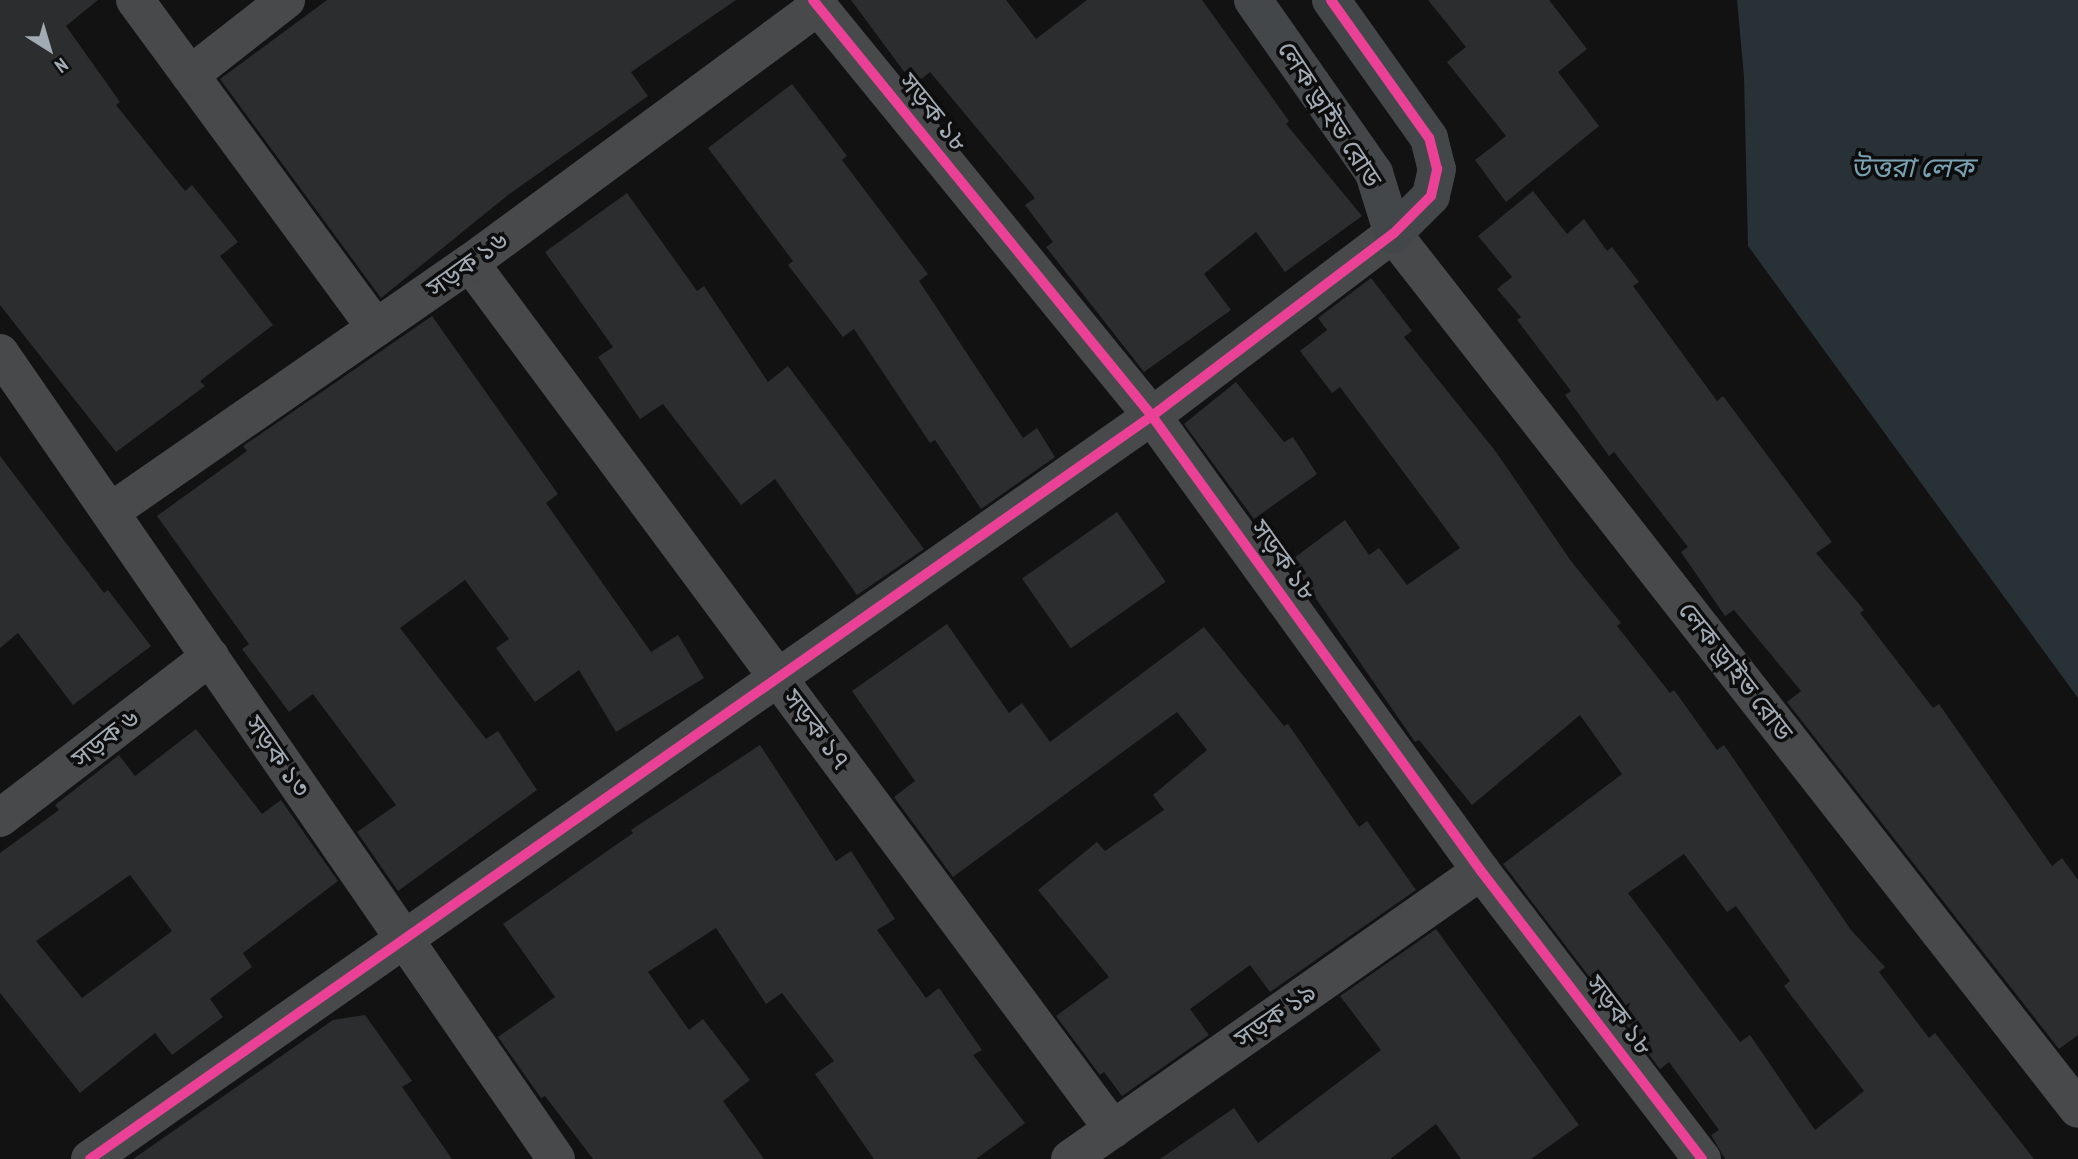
<!DOCTYPE html>
<html>
<head>
<meta charset="utf-8">
<style>
	body { margin:0 }
	#map { position:relative; width:2078px; height:1159px; overflow:hidden; background:#121213; font-family:"PT Sans Narrow","Noto Sans Bengali",sans-serif }
	div>[style] { position:absolute }
	[style*='--x'] { left:calc(var(--x)*1px); top:calc(var(--y)*1px); width:calc(var(--w)*1px); rotate:calc(var(--a)*1deg) }
	.water>* { inset:0; background:#283236 }
	.building>* { inset:0; background:#2c2d2e; transform-origin:0 0 }
	.street>* { height:38px; margin:-19px; padding:0 19px; transform-origin:19px; border-radius:19px; background:#47494b }
	.secondary>* { height:38px; margin:-19px; padding:0 19px; transform-origin:19px; border-radius:19px; background:#444749 }
	.cycleway>* { height:10px; margin:-5px; padding:0 5px; transform-origin:5px; border-radius:5px; background:#ea4096 }
	span { translate:-50% -50%; white-space:nowrap; text-align:center; line-height:1.15; -webkit-text-stroke:7px #0d0d0e; paint-order:stroke }
	.street-label { font-size:26px; color:#a2abb4 }
	.water-label { font-size:28px; color:#78a0b1; font-style:italic }
	.north { position:absolute; left:14px; top:14px; width:70px; height:70px; -webkit-text-stroke:5px #0d0d0e; paint-order:stroke; rotate:143deg; font-size:19px; font-weight:700; line-height:28px; text-align:center; color:#a2abb4 }
	.north::after { content:''; display:block; margin:auto; width:24px; height:32px; background:#a2abb4; clip-path:polygon(50% 0,100% 100%,50% 72%,0 100%) }
</style>
</head>
<body>
<div id="map">
	<div class="water">
		<i style="clip-path:polygon(1737px 0,2078px 0,2078px 698px,1748px 246px,1744px 76px)"></i>
	</div>
	<div class="building">
		<i style="clip-path:polygon(0 0,98px 0,66px 26px,120px 102px,116px 105px,185px 191px,192px 185px,238px 242px,220px 256px,273px 325px,200px 381px,205px 386px,116px 452px,0 305px)"></i>
		<i style="clip-path:polygon(327px 0,736px 0,631px 72px,648px 96px,508px 195px,381px 298px,220px 79px)"></i>
		<i style="clip-path:polygon(851px 0,1006px 0,1036px 39px,1087px 0,1202px 0,1289px 121px,1286px 124px,1362px 216px,1285px 272px,1256px 232px,1204px 274px,1231px 310px,1144px 372px,1046px 247px,1053px 242px,1025px 205px,1035px 198px,930px 72px,914px 85px)"></i>
		<i style="clip-path:polygon(1428px 0,1549px 0,1587px 49px,1558px 72px,1599px 126px,1506px 202px,1475px 160px,1506px 136px,1447px 62px,1466px 47px)"></i>
		<i style="clip-path:polygon(792px 84px,847px 156px,842px 160px,928px 274px,919px 281px,1023px 438px,1037px 428px,1055px 457px,981px 509px,935px 440px,930px 443px,854px 329px,843px 337px,788px 265px,793px 261px,708px 148px)"></i>
		<i style="clip-path:polygon(1533px 191px,1567px 234px,1584px 219px,1607px 251px,1612px 247px,1639px 282px,1633px 286px,1717px 401px,1723px 396px,1832px 542px,1816px 553px,1864px 610px,1860px 613px,1933px 708px,1939px 704px,2052px 866px,2062px 858px,2078px 880px,2078px 1035px,2059px 1049px,1787px 702px,1801px 691px,1734px 610px,1725px 616px,1681px 552px,1688px 547px,1614px 452px,1609px 456px,1565px 395px,1571px 391px,1517px 320px,1521px 317px,1497px 289px,1512px 277px,1478px 236px)"></i>
		<i style="clip-path:polygon(627px 193px,697px 291px,704px 286px,768px 382px,788px 366px,924px 549px,857px 595px,775px 479px,741px 505px,663px 404px,640px 419px,598px 357px,613px 347px,545px 252px)"></i>
		<i style="clip-path:polygon(evenodd,1371px 278px,1412px 331px,1404px 337px,1496px 452px,1571px 561px,1621px 623px,1617px 626px,1670px 693px,1674px 690px,1717px 750px,1724px 745px,1851px 930px,1885px 967px,1879px 972px,1929px 1038px,1935px 1033px,2034px 1159px,1725px 1159px,1711px 1135px,1719px 1130px,1669px 1062px,1660px 1069px,1503px 864px,1622px 774px,1580px 715px,1472px 805px,1419px 740px,1415px 742px,1290px 561px,1345px 520px,1369px 555px,1379px 548px,1407px 585px,1460px 548px,1340px 387px,1332px 393px,1300px 351px,1327px 330px,1318px 318px,1371px 278px,1684px 854px,1727px 912px,1736px 906px,1790px 981px,1784px 986px,1864px 1091px,1815px 1130px,1750px 1035px,1740px 1042px,1628px 893px,1684px 854px)"></i>
		<i style="clip-path:polygon(432px 316px,558px 494px,546px 503px,651px 652px,678px 635px,704px 678px,616px 732px,579px 670px,535px 702px,496px 648px,509px 639px,465px 580px,400px 628px,486px 739px,498px 731px,537px 790px,398px 891px,357px 832px,396px 805px,313px 694px,289px 712px,242px 649px,249px 644px,157px 516px,247px 451px,243px 446px)"></i>
		<i style="clip-path:polygon(1236px 382px,1284px 442px,1293px 437px,1317px 474px,1254px 519px,1184px 424px)"></i>
		<i style="clip-path:polygon(0 456px,104px 593px,108px 590px,151px 646px,73px 705px,18px 633px,0 648px)"></i>
		<i style="left:1117px;top:512px;width:85px;height:116px;rotate:55deg"></i>
		<i style="clip-path:polygon(947px 624px,1009px 713px,1022px 703px,1050px 742px,1204px 627px,1284px 726px,1288px 724px,1359px 827px,1367px 821px,1416px 890px,1270px 992px,1250px 965px,1190px 1009px,1209px 1035px,1122px 1096px,1104px 1072px,1100px 1075px,1056px 1016px,1109px 977px,1038px 890px,1097px 842px,1105px 851px,1164px 810px,1153px 795px,1207px 750px,1177px 712px,953px 877px,894px 797px,915px 781px,852px 691px)"></i>
		<i style="clip-path:polygon(evenodd,196px 729px,262px 814px,281px 800px,338px 881px,243px 953px,252px 967px,210px 999px,223px 1017px,172px 1055px,155px 1033px,80px 1093px,0 993px,0 853px,59px 810px,55px 805px,119px 755px,135px 776px,196px 729px,130px 875px,172px 931px,82px 998px,36px 941px,130px 875px)"></i>
		<i style="clip-path:polygon(760px 745px,836px 861px,851px 851px,895px 919px,877px 930px,926px 998px,939px 988px,982px 1050px,973px 1055px,1025px 1123px,976px 1159px,874px 1159px,815px 1074px,834px 1061px,782px 993px,766px 1004px,716px 928px,648px 972px,689px 1030px,703px 1019px,750px 1080px,723px 1101px,764px 1159px,593px 1159px,545px 1096px,541px 1098px,498px 1037px,555px 997px,503px 924px,633px 833px,631px 830px)"></i>
		<i style="clip-path:polygon(1436px 929px,1579px 1125px,1531px 1159px,1461px 1159px,1436px 1124px,1390px 1159px,1160px 1159px,1234px 1108px,1258px 1143px,1381px 1050px,1340px 996px)"></i>
		<i style="clip-path:polygon(365px 1015px,412px 1081px,402px 1087px,452px 1159px,133px 1159px,333px 1020px)"></i>
	</div>
	<div class="street">
		<i style="--x:135;--y:0;--w:407;--a:53.7"></i>
		<i style="--x:813;--y:0;--w:537;--a:50.82"></i>
		<i style="--x:1152;--y:416;--w:561;--a:54.13"></i>
		<i style="--x:1481;--y:871;--w:363;--a:52.5"></i>
		<i style="--x:190;--y:75;--w:122;--a:-38"></i>
		<i style="--x:470;--y:263;--w:1079;--a:53.41"></i>
		<i style="--x:0;--y:353;--w:979;--a:55.4"></i>
		<i style="--x:110;--y:512;--w:438;--a:-34.7"></i>
		<i style="--x:470;--y:263;--w:433;--a:-36.4"></i>
		<i style="--x:0;--y:818;--w:265;--a:-37.5"></i>
		<i style="--x:90;--y:1159;--w:1296;--a:-34.98"></i>
		<i style="--x:1152;--y:416;--w:302;--a:-37.1"></i>
		<i style="--x:1393;--y:234;--w:1111;--a:51.94"></i>
		<i style="--x:1070;--y:1159;--w:502;--a:-35.02"></i>
	</div>
	<div class="secondary">
		<i style="--x:1253;--y:0;--w:211;--a:55"></i>
		<i style="--x:1374;--y:173;--w:64;--a:72.7"></i>
		<i style="--x:1331;--y:0;--w:169;--a:54.6"></i>
		<i style="--x:1429;--y:138;--w:32;--a:76"></i>
		<i style="--x:1437;--y:169;--w:28;--a:103"></i>
		<i style="--x:1431;--y:196;--w:54;--a:135"></i>
	</div>
	<div class="cycleway">
		<i style="--x:813;--y:0;--w:537;--a:50.82"></i>
		<i style="--x:1152;--y:416;--w:561;--a:54.13"></i>
		<i style="--x:1481;--y:871;--w:363;--a:52.5"></i>
		<i style="--x:90;--y:1159;--w:1296;--a:-34.98"></i>
		<i style="--x:1152;--y:416;--w:302;--a:-37.1"></i>
		<i style="--x:1393;--y:234;--w:54;--a:-45"></i>
		<i style="--x:1431;--y:196;--w:28;--a:-77"></i>
		<i style="--x:1437;--y:169;--w:32;--a:-104"></i>
		<i style="--x:1429;--y:138;--w:169;--a:-125.4"></i>
	</div>
	<div class="street-label">
		<span style="left:934px;top:112px;rotate:51deg">সড়ক ১৮</span>
		<span style="left:1330px;top:114px;rotate:57deg">লেক ড্রাইভ রোড</span>
		<span style="left:467px;top:264px;rotate:-36deg">সড়ক ১৬</span>
		<span style="left:1284px;top:560px;rotate:54deg">সড়ক ১৮</span>
		<span style="left:1736px;top:671px;rotate:52deg">লেক ড্রাইভ রোড</span>
		<span style="left:817px;top:729px;rotate:53deg">সড়ক ১৭</span>
		<span style="left:105px;top:738px;rotate:-38deg">সড়ক ৬</span>
		<span style="left:278px;top:756px;rotate:55deg">সড়ক ১৩</span>
		<span style="left:1275px;top:1015px;rotate:-35deg">সড়ক ১৯</span>
		<span style="left:1620px;top:1015px;rotate:53deg">সড়ক ১৮</span>
	</div>
	<div class="water-label">
		<span style="left:1912px;top:167px">উত্তরা লেক</span>
	</div>
	<div class="north">N</div>
</div>
</body>
</html>
